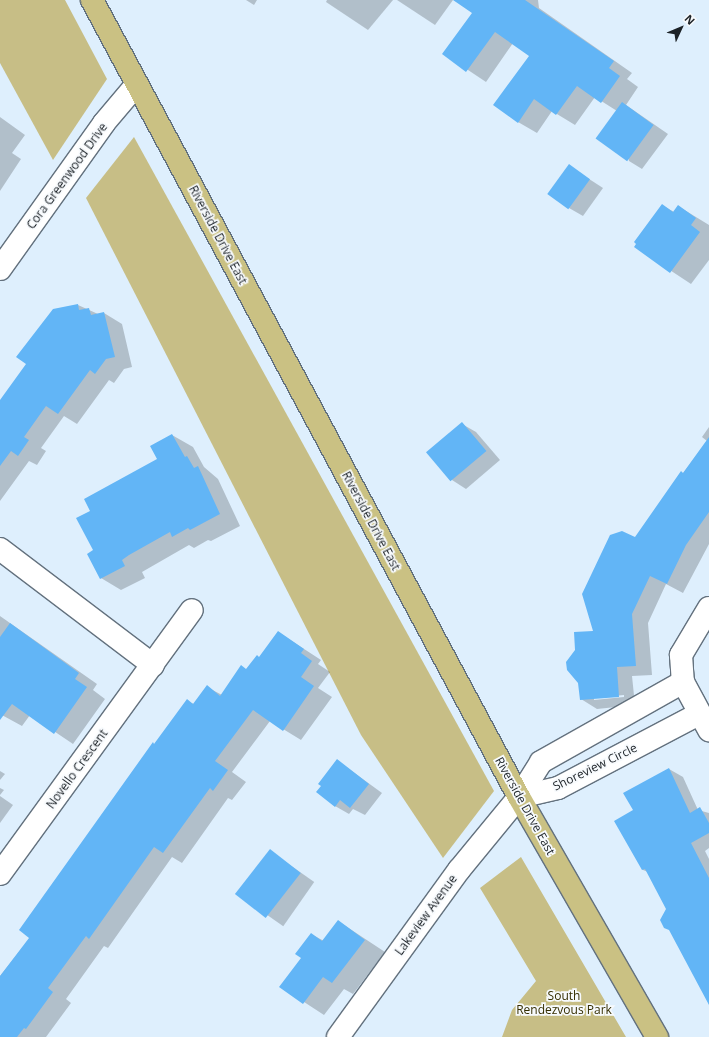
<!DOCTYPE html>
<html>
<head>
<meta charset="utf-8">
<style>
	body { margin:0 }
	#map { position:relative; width:709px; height:1037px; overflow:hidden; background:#deeffd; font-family:"Open Sans",sans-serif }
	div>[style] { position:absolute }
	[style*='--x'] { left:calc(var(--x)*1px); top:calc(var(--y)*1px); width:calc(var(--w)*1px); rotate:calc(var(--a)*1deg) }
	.green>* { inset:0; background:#c7be86 }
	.shadow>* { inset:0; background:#0003; transform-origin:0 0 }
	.building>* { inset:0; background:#62b5f6; transform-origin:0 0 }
	.roads { filter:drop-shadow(1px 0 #63717e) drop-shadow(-1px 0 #63717e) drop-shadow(0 1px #63717e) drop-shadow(0 -1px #63717e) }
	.minor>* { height:22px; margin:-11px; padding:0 11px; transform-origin:11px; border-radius:11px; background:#fff }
	.major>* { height:22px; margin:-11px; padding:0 11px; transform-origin:11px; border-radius:11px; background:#cac183 }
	span { translate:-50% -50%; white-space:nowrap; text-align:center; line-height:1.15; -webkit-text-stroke:3.5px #f7fafd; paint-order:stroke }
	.street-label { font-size:12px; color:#1c2227 }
	.park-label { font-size:12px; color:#352e01 }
	.north { position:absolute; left:661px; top:8px; width:40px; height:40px; -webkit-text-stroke:3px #f7fafd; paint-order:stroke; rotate:46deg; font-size:11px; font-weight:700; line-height:16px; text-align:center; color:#1c2227 }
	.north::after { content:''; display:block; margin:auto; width:14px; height:18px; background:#1c2227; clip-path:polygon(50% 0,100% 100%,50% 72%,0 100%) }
</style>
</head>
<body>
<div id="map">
	<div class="green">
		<i style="clip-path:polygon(0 0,65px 0,107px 79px,53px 160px,0 63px)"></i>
		<i style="clip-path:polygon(134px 137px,494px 791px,443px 858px,361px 735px,86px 198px)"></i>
		<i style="clip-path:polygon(521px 857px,626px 1037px,502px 1037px,512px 1010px,536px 981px,480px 888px)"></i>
	</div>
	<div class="shadow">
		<i style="clip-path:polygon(246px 0,257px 0,254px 5px)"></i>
		<i style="clip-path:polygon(327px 0,393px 0,368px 30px,326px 2px)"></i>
		<i style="clip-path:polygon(397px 0,453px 0,435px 25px)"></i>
		<i style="clip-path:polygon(455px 0,538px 0,539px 8px,632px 73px,627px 79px,638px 87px,626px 105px,668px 134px,642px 169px,629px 161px,617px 111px,595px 97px,575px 125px,552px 111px,537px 133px,518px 122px,530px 55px,513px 43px,486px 82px,444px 54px,473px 13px)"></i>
		<i style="clip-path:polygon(0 117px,25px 135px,12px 153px,21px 159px,0 191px)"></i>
		<i style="clip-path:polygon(569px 166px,603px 188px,583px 216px,569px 208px)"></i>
		<i style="clip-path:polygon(662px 205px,674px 212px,678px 206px,709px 225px,709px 260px,691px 284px,635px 247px)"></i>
		<i style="clip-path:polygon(78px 305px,98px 314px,104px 313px,122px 324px,132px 367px,124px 369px,114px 383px,109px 380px,77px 424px,64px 416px,41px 448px,46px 451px,37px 465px,29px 461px,0 501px,0 402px)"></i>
		<i style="clip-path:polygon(462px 424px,476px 432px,500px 460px,466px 489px,452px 480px)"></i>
		<i style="clip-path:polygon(evenodd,709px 427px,709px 544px,683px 593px,666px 584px,648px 623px,652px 675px,632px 676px,635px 705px,597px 709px,581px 699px,595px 632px,635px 538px,707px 441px,702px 437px,709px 427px,624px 695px,624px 697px,594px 700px,594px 698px,624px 695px)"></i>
		<i style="clip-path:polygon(172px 435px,193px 447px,204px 467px,218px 479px,240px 526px,211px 541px,208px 540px,194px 548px,189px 545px,142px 572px,145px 578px,121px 590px,101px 578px,94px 550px,91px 511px,158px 459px)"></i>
		<i style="clip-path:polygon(0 616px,97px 684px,93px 690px,105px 699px,73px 744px,30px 715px,22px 726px,0 714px)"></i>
		<i style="clip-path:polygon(278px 632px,321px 660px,318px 664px,330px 672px,318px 688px,332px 697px,301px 740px,270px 721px,232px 772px,246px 782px,232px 800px,228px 798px,182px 863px,172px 857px,108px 948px,104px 946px,66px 999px,71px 1003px,46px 1037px,0 1037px,0 976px,31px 937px,155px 745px,187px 701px,194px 704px,207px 687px,222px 695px,260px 658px)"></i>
		<i style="clip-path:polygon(338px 761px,382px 793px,365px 815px,353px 809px,349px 814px,335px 806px,322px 786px)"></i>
		<i style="clip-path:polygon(669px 769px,683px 777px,698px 810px,709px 813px,709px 848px,705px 851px,709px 859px,709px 1001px,667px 909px,648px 872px,643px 870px,634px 810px)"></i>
		<i style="clip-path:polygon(0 771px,5px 774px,0 780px)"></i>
		<i style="clip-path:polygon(0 788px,4px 790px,0 795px)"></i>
		<i style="clip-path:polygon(0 796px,13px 805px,0 823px)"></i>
		<i style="left:270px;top:851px;width:54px;height:54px;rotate:35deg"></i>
		<i style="clip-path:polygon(338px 921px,385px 952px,353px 994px,344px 989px,324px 1015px,281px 987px,302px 958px,311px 934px,324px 941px)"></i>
	</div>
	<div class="building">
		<i style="clip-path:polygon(453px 0,525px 0,614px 61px,609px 68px,620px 76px,601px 103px,577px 86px,556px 115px,534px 99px,518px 123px,493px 105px,529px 56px,495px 32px,466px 72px,442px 54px,472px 13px)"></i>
		<i style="left:622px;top:102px;width:39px;height:45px;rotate:36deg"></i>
		<i style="left:569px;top:164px;width:26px;height:37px;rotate:36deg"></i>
		<i style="clip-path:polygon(662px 204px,673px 212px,678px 205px,696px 218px,691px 225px,700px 232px,670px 273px,634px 247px,636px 244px,634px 242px)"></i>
		<i style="clip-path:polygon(78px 304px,79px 310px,89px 308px,91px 315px,104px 312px,115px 357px,106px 359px,95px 374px,90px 370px,58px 414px,46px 406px,24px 437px,29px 440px,18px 456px,11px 451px,0 466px,0 400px,26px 364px,16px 357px,53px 309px)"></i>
		<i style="left:462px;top:422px;width:38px;height:47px;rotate:50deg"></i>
		<i style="clip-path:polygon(172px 434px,185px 457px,187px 456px,194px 468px,198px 466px,220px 514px,190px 530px,188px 528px,172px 537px,170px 532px,129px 555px,122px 560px,125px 566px,100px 579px,87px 554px,93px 550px,76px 518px,90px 511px,84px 499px,157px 459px,150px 446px)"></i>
		<i style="clip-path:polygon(709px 437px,709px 512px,686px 545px,667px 584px,650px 576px,632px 614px,636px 666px,617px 667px,619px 697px,580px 700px,578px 683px,567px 670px,566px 662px,575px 650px,574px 632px,593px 631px,582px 594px,610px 535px,622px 531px,635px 537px,681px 471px,683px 473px)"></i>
		<i style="clip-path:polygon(10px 623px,79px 673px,75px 679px,87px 687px,54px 734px,12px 704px,0 720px,0 637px)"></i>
		<i style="clip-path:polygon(278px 631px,304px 649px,301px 653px,312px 661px,301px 677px,314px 686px,283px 731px,253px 710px,215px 761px,228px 770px,213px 791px,210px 788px,163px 853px,154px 847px,89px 939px,86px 936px,48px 988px,53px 992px,26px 1029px,24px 1028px,17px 1037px,0 1037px,0 976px,29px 938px,19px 930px,153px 742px,154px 744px,187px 699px,193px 704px,207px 685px,220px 696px,241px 665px,246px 669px,257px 655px,259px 657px)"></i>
		<i style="clip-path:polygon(337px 759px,369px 784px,350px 808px,340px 800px,335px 807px,316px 792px,321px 786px,318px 784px)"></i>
		<i style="clip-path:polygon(669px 768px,690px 813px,700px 807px,709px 823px,709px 833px,691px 843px,709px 878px,709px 1005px,669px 930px,664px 928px,660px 920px,666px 909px,645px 869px,642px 870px,614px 821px,633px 810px,623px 793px)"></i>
		<i style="left:270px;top:849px;width:39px;height:57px;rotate:38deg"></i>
		<i style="clip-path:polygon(338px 920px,365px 940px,332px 983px,323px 977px,303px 1004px,279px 987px,301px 958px,295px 954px,311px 933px,322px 941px)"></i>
	</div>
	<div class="roads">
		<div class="minor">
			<i style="--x:0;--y:269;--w:179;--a:-54.5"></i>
			<i style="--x:104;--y:123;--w:51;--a:-49.8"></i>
			<i style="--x:0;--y:549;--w:192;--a:37.2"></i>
			<i style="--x:709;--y:608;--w:55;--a:120.8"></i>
			<i style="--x:681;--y:655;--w:27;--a:86"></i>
			<i style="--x:683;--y:682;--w:55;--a:61.6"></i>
			<i style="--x:519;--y:797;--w:40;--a:-13"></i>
			<i style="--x:558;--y:788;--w:159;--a:-27.7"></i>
			<i style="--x:0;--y:874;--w:326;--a:-54"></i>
			<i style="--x:338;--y:1037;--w:206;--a:-54.1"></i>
			<i style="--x:459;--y:870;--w:94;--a:-50.6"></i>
			<i style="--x:519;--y:797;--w:41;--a:-57.8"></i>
			<i style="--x:541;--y:762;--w:163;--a:-29.4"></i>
		</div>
		<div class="major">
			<i style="--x:92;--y:0;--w:904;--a:61.82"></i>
			<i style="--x:519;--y:797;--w:277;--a:60.1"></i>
		</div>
	</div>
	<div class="street-label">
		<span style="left:67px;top:176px;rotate:-54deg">Cora Greenwood Drive</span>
		<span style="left:218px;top:235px;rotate:62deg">Riverside Drive East</span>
		<span style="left:371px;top:521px;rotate:62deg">Riverside Drive East</span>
		<span style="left:595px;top:767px;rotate:-26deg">Shoreview Circle</span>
		<span style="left:77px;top:769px;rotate:-54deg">Novello Crescent</span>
		<span style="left:525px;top:806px;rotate:61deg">Riverside Drive East</span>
		<span style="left:426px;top:915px;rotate:-54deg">Lakeview Avenue</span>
	</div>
	<div class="park-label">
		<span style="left:564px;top:1003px">South<br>Rendezvous Park</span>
	</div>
	<div class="north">N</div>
</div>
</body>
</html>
